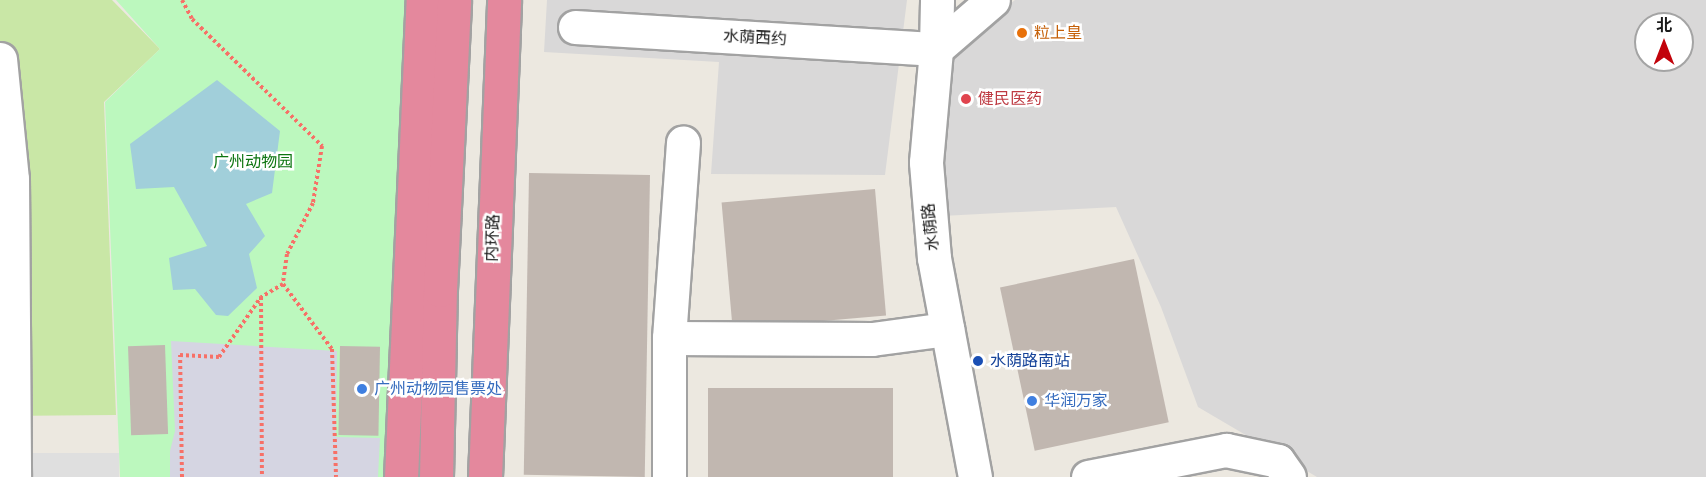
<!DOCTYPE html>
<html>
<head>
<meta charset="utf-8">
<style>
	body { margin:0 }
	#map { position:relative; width:1706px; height:477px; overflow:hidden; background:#ece8e0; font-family:"Nunito Sans","Noto Sans SC",sans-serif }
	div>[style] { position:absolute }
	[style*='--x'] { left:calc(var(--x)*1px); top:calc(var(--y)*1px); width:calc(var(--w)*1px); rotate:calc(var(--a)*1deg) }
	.residential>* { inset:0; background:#d9d8d8 }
	.grass>* { inset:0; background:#c9e7a6 }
	.park>* { inset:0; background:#bcf8be }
	.parking>* { inset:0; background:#dfdfdf; transform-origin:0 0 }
	.plaza>* { inset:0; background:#d5d5e2 }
	.water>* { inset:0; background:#a1cfda }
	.building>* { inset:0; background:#c1b7b0; transform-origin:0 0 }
	.path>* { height:4px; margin-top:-2px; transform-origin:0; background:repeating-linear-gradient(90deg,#f77067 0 3px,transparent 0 6px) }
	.roads { filter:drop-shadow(2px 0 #a2a2a2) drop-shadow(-2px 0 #a2a2a2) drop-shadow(0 2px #a2a2a2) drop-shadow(0 -2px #a2a2a2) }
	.minor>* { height:33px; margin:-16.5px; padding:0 16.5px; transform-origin:16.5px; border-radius:16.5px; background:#fff }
	.highway>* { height:33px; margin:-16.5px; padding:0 16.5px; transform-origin:16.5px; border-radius:16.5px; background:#e4889d }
	.dots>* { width:16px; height:16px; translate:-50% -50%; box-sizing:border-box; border:3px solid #fff; border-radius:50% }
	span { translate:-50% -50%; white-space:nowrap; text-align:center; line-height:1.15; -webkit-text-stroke:5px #fff; paint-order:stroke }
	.food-label { font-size:16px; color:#c56008 }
	.left { translate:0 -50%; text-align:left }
	.street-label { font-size:16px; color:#1b1b1b }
	.health-label { font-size:16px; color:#be3a42 }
	.park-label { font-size:16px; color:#0d7511 }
	.transit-label { font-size:16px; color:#164399 }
	.shop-label { font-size:16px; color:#366cbe }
	.north { position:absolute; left:1634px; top:12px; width:60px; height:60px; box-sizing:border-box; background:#fff; border:2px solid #a4a4a4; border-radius:50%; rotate:0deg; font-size:16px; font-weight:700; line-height:24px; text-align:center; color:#1b1b1b }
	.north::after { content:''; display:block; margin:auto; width:21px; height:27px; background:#c2030b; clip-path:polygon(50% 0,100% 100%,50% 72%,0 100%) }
</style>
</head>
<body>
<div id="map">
	<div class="residential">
		<i style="clip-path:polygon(547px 0,907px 0,885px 175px,711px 174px,719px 62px,544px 52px)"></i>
		<i style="clip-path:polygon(evenodd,1015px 0,1706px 0,1706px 477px,1317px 477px,1198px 407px,1161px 307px,1116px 207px,942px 216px,940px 120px,949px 53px,1015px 0,1646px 24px,1682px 24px,1682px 60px,1646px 60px,1646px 24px)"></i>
	</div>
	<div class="grass">
		<i style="clip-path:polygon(0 0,112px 0,160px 49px,104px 102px,116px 415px,0 416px)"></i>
	</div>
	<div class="park">
		<i style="clip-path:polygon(116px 0,405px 0,386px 477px,120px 477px,105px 102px,160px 49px)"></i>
	</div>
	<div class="parking">
		<i style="left:119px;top:453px;width:24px;height:119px;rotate:90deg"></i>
	</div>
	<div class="plaza">
		<i style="clip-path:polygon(171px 341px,337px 351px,336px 437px,380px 438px,378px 477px,170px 477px,170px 451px,175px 431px)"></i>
	</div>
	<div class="water">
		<i style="clip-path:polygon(217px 80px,280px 131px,272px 193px,246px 204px,265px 236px,249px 254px,257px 288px,228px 316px,216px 315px,195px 289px,173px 290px,169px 258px,207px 246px,174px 187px,136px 189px,130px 144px)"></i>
	</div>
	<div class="building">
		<i style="left:650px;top:175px;width:302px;height:121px;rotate:91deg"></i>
		<i style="left:875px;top:189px;width:127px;height:154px;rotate:85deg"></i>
		<i style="left:1134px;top:259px;width:167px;height:137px;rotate:78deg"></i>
		<i style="left:165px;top:345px;width:89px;height:37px;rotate:88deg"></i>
		<i style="left:340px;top:346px;width:40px;height:89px;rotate:1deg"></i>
		<i style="left:708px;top:388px;width:185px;height:89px"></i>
	</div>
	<div class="path">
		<i style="--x:182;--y:0;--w:21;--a:62"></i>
		<i style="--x:192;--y:19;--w:182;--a:44.3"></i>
		<i style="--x:322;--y:146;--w:58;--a:99"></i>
		<i style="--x:313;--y:203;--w:57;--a:117"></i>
		<i style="--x:287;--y:254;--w:30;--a:98"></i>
		<i style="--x:283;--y:284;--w:26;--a:149"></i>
		<i style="--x:261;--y:297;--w:180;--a:89.7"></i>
		<i style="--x:283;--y:284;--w:81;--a:53"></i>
		<i style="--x:332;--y:349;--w:128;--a:88.2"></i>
		<i style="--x:182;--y:477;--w:122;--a:-90.9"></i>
		<i style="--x:180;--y:355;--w:39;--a:3"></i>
		<i style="--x:219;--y:357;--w:73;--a:-55"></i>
	</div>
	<div class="roads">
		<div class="minor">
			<i style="--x:575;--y:27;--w:362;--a:3.5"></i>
			<i style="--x:936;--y:49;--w:49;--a:-88.8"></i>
			<i style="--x:0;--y:59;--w:121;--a:84.3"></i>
			<i style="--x:12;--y:179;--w:298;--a:89.6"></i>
			<i style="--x:669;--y:338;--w:203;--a:0.3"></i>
			<i style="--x:872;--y:339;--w:76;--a:-7.6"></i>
			<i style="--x:669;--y:477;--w:139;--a:-90"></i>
			<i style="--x:669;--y:338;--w:196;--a:-85.9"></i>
			<i style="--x:975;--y:477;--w:223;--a:-100.6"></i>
			<i style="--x:934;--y:258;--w:96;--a:-94.8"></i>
			<i style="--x:926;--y:162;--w:113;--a:-84.9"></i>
			<i style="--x:936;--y:49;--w:75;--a:-40.7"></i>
			<i style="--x:1088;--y:477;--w:141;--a:-11.1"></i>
			<i style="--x:1226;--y:450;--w:53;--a:11.9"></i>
			<i style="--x:1278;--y:461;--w:19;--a:55"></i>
		</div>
		<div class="highway">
			<i style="--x:401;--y:477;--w:478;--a:-87.4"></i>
			<i style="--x:436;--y:477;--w:187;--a:-88.8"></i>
			<i style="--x:440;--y:290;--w:290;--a:-87.2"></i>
			<i style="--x:485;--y:477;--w:477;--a:-87.7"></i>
		</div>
	</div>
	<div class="dots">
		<i style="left:1022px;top:33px;background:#e8710a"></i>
		<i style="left:966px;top:99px;background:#e0444e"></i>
		<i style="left:978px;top:361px;background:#1a4fb4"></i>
		<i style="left:362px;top:389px;background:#3f7fe0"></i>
		<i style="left:1032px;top:401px;background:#3f7fe0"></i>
	</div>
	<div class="food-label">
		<span class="left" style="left:1034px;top:33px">粒上皇</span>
	</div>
	<div class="street-label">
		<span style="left:755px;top:38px;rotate:3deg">水荫西约</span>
		<span style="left:931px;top:227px;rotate:-96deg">水荫路</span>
		<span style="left:493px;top:238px;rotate:-88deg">内环路</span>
	</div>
	<div class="health-label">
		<span class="left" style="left:978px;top:99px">健民医药</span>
	</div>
	<div class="park-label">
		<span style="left:253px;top:162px">广州动物园</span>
	</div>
	<div class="transit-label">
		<span class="left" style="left:990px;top:361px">水荫路南站</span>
	</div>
	<div class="shop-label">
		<span class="left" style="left:374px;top:389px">广州动物园售票处</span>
		<span class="left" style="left:1044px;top:401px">华润万家</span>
	</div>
	<div class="north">北</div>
</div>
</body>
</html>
